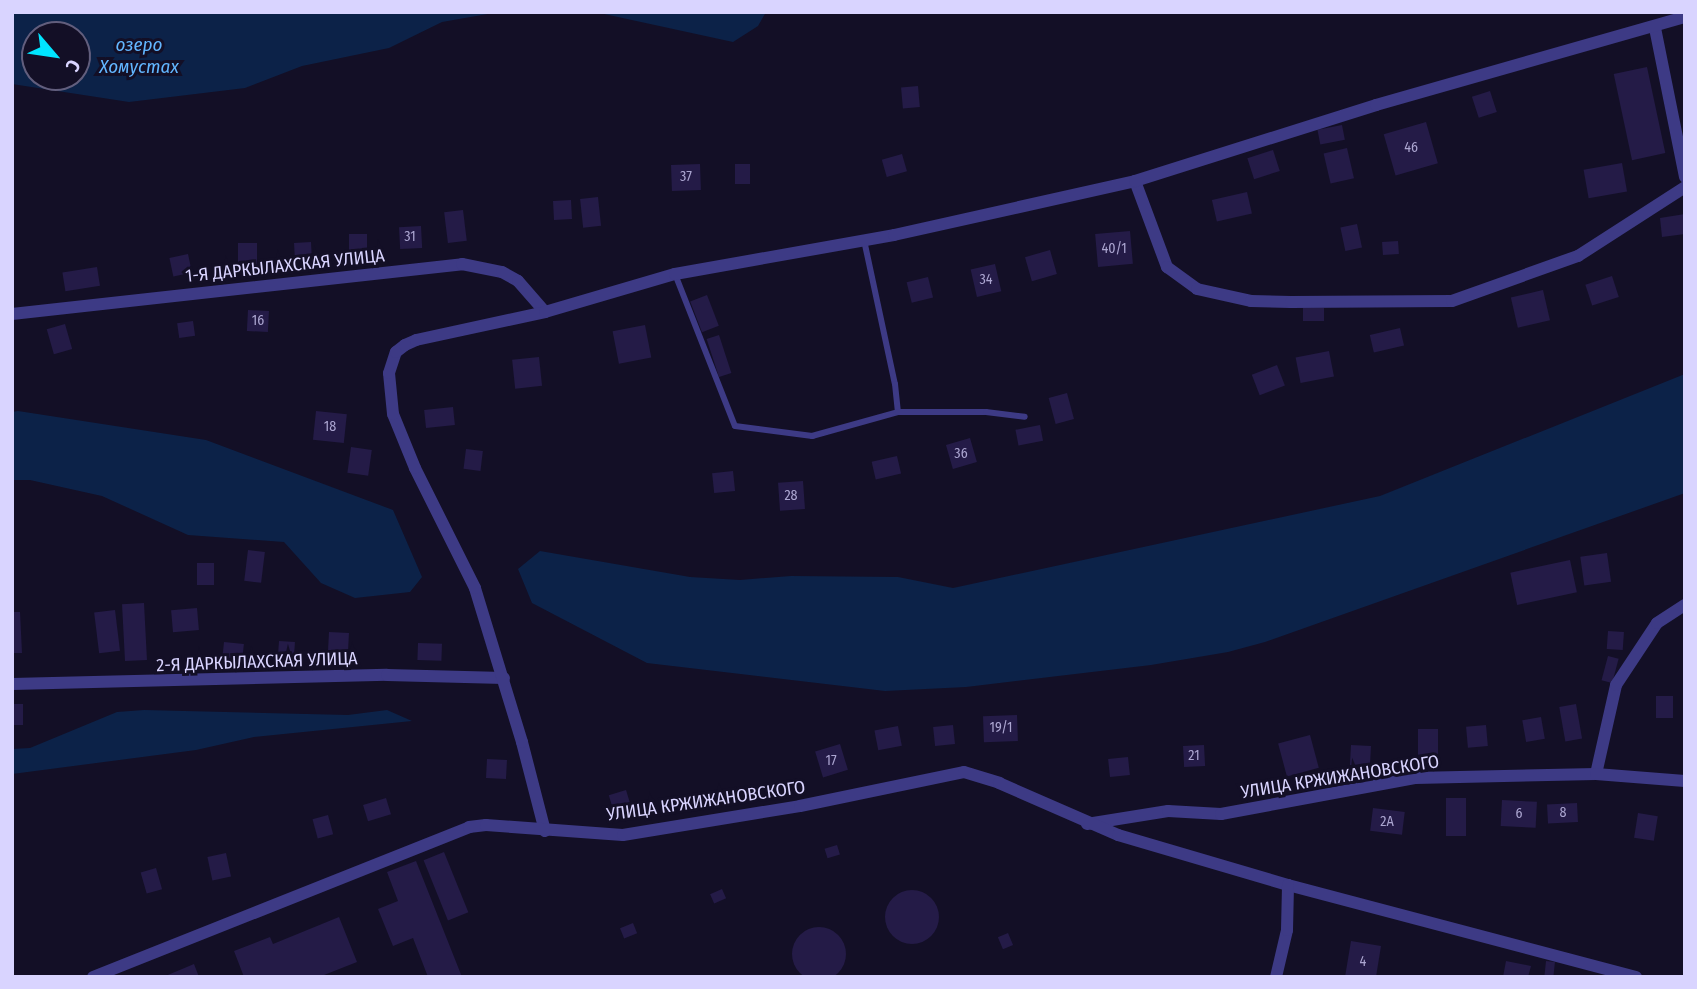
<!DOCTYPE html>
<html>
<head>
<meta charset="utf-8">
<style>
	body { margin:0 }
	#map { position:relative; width:1697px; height:989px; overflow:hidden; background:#130f26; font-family:"Fira Sans Condensed",sans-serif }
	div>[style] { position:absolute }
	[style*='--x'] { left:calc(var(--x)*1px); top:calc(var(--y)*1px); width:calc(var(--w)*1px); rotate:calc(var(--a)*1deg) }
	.water>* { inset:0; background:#0c2248 }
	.building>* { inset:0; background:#241b47; transform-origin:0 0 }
	.round { border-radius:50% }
	.lane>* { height:6px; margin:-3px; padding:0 3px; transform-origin:3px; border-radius:3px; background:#3d3a85 }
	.street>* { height:12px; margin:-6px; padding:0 6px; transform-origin:6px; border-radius:6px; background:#3d3a85 }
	span { translate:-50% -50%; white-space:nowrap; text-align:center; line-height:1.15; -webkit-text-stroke:6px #130f26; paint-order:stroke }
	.number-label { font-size:14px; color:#aca6d1 }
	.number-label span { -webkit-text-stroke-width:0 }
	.street-label { font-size:18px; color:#d9d4ff }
	.water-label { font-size:19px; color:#62b6ff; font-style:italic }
	.frame { position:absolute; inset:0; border:14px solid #d9d4ff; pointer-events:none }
	.north { position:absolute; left:21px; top:21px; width:70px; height:70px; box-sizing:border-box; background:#130f26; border:2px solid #625e7d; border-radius:50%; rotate:119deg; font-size:19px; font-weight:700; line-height:28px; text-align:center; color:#d9d4ff }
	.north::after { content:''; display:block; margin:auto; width:24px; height:32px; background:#00e5ff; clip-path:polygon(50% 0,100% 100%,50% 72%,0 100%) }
</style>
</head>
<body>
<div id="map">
	<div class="water">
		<i style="clip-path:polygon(evenodd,12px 12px,499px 12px,442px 22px,389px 48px,302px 66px,245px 88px,129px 102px,12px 84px,12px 12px,35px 35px,77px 35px,77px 77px,35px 77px,35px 35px)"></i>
		<i style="clip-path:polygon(595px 12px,766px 12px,758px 26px,733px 42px)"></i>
		<i style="clip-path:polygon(1685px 374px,1685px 493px,1265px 642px,1228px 652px,1151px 665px,966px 687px,885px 691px,647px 663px,532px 603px,518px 569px,540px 551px,690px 577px,740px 580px,791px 576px,898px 577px,953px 588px,1380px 496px)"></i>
		<i style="clip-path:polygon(18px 411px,206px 440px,393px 510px,422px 577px,410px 592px,355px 598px,321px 583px,284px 542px,188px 535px,102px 496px,30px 480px,12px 480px,12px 412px)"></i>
		<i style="clip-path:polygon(144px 710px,348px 715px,387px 710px,412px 721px,254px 737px,196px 750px,12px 774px,12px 749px,30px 748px,117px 712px)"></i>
	</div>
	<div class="building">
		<i style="left:1647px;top:67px;width:88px;height:34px;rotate:78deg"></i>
		<i style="left:918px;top:86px;width:21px;height:17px;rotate:85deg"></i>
		<i style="left:1490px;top:91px;width:22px;height:19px;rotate:72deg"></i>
		<i style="left:1426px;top:122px;width:43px;height:44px;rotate:74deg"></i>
		<i style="left:1342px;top:125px;width:15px;height:25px;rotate:79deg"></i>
		<i style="left:1347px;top:148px;width:31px;height:24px;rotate:77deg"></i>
		<i style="left:1273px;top:150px;width:22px;height:27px;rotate:72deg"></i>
		<i style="left:902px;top:154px;width:18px;height:21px;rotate:74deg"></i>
		<i style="left:1622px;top:163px;width:29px;height:39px;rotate:80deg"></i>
		<i style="left:700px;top:164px;width:26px;height:29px;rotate:88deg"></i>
		<i style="left:735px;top:164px;width:15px;height:20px"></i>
		<i style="left:1247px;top:192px;width:22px;height:36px;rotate:77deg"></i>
		<i style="left:598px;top:197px;width:29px;height:18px;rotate:84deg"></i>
		<i style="left:571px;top:200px;width:19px;height:18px;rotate:87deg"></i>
		<i style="left:463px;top:210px;width:31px;height:19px;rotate:83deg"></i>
		<i style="clip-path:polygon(1685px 214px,1685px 234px,1662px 237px,1660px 218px)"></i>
		<i style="left:1357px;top:224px;width:24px;height:17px;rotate:78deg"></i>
		<i style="left:421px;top:226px;width:22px;height:22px;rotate:87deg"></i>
		<i style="left:1130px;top:231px;width:33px;height:35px;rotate:85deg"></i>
		<i style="left:367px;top:234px;width:18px;height:18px;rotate:90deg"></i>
		<i style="left:1398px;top:241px;width:13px;height:16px;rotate:86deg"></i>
		<i style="left:311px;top:242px;width:18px;height:17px;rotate:87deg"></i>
		<i style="left:238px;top:243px;width:19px;height:26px"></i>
		<i style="left:1050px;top:250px;width:25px;height:26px;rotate:74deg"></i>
		<i style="left:188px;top:254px;width:19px;height:19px;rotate:78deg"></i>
		<i style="left:995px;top:264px;width:28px;height:25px;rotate:77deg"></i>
		<i style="left:97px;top:267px;width:19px;height:35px;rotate:81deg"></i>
		<i style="left:1612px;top:276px;width:22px;height:28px;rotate:72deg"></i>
		<i style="left:928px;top:277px;width:21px;height:22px;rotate:76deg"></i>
		<i style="left:1543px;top:290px;width:31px;height:33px;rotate:77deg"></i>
		<i style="left:707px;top:295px;width:33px;height:18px;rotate:69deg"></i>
		<i style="left:1303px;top:308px;width:21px;height:13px"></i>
		<i style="left:248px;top:310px;width:21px;height:21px;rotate:3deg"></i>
		<i style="left:193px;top:321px;width:15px;height:16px;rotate:82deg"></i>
		<i style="left:65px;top:324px;width:26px;height:19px;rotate:74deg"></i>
		<i style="left:645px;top:325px;width:33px;height:33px;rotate:79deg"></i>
		<i style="left:1400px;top:328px;width:18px;height:31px;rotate:77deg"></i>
		<i style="left:719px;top:335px;width:40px;height:13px;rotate:72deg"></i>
		<i style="left:1329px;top:351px;width:26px;height:34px;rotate:79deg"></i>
		<i style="left:539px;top:357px;width:29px;height:27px;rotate:84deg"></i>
		<i style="left:1277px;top:365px;width:22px;height:27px;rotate:69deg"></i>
		<i style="left:1067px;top:393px;width:27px;height:19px;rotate:75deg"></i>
		<i style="left:453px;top:407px;width:18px;height:29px;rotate:84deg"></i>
		<i style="left:316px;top:411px;width:31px;height:29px;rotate:6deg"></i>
		<i style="left:1040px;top:425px;width:16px;height:25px;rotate:79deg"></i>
		<i style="left:970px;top:438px;width:25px;height:25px;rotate:74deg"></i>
		<i style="left:351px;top:447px;width:21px;height:26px;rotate:8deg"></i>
		<i style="left:466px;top:449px;width:17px;height:20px;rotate:7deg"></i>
		<i style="left:897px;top:456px;width:18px;height:26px;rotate:77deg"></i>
		<i style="left:733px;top:471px;width:20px;height:21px;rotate:84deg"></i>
		<i style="left:803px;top:481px;width:28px;height:25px;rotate:86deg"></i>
		<i style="left:248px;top:550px;width:17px;height:31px;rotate:7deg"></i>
		<i style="left:1607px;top:553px;width:29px;height:27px;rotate:82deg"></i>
		<i style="left:1570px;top:560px;width:33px;height:61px;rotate:78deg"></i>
		<i style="left:197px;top:563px;width:17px;height:22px"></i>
		<i style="left:144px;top:603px;width:57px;height:22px;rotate:87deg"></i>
		<i style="left:197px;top:608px;width:22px;height:26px;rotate:85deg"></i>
		<i style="left:115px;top:610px;width:41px;height:21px;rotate:83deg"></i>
		<i style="clip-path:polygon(12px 612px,20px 612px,22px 653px,12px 653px)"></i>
		<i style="left:1608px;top:631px;width:16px;height:18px;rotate:4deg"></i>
		<i style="left:329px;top:632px;width:20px;height:30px;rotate:3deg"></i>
		<i style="left:279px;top:641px;width:16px;height:21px;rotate:4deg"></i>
		<i style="left:224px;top:642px;width:20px;height:15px;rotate:6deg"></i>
		<i style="left:418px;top:643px;width:24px;height:17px;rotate:2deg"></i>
		<i style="left:1608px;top:656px;width:11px;height:25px;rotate:15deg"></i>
		<i style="left:1656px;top:696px;width:17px;height:22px"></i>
		<i style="left:12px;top:704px;width:11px;height:21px"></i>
		<i style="left:1576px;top:704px;width:35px;height:17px;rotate:80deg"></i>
		<i style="left:1017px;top:715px;width:26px;height:34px;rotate:88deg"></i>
		<i style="left:1541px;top:717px;width:22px;height:19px;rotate:80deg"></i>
		<i style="left:953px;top:725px;width:19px;height:20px;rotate:84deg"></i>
		<i style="left:1486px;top:725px;width:21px;height:20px;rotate:85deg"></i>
		<i style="left:898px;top:726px;width:20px;height:24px;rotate:79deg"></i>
		<i style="left:1418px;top:729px;width:20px;height:26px"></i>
		<i style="left:1310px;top:735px;width:34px;height:33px;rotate:75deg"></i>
		<i style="left:840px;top:744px;width:27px;height:26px;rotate:73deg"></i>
		<i style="left:1204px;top:745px;width:21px;height:21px;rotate:87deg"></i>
		<i style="left:1351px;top:745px;width:20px;height:20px;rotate:3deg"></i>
		<i style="left:1128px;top:757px;width:18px;height:20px;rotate:84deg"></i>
		<i style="left:487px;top:759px;width:20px;height:19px;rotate:3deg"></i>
		<i style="left:626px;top:790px;width:17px;height:18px;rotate:73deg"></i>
		<i style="left:386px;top:798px;width:17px;height:24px;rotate:73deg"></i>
		<i style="left:1446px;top:798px;width:20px;height:38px"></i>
		<i style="left:1502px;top:800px;width:35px;height:26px;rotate:3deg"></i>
		<i style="left:1577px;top:803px;width:19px;height:30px;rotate:87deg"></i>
		<i style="left:1373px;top:808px;width:32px;height:23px;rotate:7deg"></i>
		<i style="left:1638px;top:813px;width:20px;height:25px;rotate:9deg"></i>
		<i style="left:328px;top:815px;width:20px;height:16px;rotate:75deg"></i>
		<i style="left:837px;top:845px;width:10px;height:13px;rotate:73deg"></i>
		<i style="left:444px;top:852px;width:65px;height:22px;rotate:68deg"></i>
		<i style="left:226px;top:853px;width:24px;height:19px;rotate:78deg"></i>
		<i style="clip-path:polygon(416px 861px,462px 977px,428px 977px,413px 938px,393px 946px,378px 909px,398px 901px,387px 872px)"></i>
		<i style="left:156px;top:868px;width:22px;height:16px;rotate:74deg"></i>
		<i style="left:722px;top:889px;width:10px;height:13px;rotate:66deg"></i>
		<i class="round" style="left:885px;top:890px;width:54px;height:54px"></i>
		<i style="clip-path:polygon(339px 917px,357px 962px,319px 977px,244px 977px,234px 951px,270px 937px,273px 944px)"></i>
		<i style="left:633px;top:923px;width:11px;height:14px;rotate:68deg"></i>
		<i class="round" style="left:792px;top:927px;width:54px;height:54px"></i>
		<i style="left:1008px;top:933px;width:13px;height:11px;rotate:67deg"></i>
		<i style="clip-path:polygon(1351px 941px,1381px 946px,1376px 977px,1345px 977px)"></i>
		<i style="clip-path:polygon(1506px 961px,1531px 966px,1528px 977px,1503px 977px)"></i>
		<i style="left:1546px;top:961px;width:9px;height:14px;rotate:6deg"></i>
		<i style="clip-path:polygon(194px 964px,199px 977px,163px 977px)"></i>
	</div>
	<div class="lane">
		<i style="--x:864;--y:240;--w:147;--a:77.9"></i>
		<i style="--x:895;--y:384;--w:28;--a:84"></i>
		<i style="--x:675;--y:274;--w:163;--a:68.5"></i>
		<i style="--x:735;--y:426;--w:78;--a:7.4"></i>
		<i style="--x:812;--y:436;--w:89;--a:-15.6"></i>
		<i style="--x:898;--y:412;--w:88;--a:0"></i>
		<i style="--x:986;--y:412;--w:39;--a:7"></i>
	</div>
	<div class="street">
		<i style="--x:1655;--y:28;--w:152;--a:78.6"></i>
		<i style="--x:1135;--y:181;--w:92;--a:69.6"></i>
		<i style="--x:1167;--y:267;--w:37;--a:36"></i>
		<i style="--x:1197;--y:289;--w:55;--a:12.5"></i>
		<i style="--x:1251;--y:301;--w:40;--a:1.4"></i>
		<i style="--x:1291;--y:302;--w:161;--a:-0.4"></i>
		<i style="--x:1452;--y:301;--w:134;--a:-19.7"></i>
		<i style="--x:1578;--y:256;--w:127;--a:-32.8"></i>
		<i style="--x:12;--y:314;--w:453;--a:-6.3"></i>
		<i style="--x:462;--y:264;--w:41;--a:11.3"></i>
		<i style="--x:502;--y:272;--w:18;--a:29"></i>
		<i style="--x:518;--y:281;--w:41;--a:48.9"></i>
		<i style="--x:12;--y:684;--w:375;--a:-1.4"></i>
		<i style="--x:387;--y:675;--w:117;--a:1.5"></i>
		<i style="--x:1596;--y:774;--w:91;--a:-77.3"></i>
		<i style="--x:1616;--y:685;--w:74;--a:-56.5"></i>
		<i style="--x:1657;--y:623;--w:33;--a:-33"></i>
		<i style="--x:1087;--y:824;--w:82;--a:-9.1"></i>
		<i style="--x:1168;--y:811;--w:53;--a:3.2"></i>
		<i style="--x:1221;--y:814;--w:197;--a:-10.5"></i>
		<i style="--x:1415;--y:778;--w:181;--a:-1.3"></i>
		<i style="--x:1596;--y:774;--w:89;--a:4.5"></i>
		<i style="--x:545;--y:831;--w:92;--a:-104.5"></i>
		<i style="--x:522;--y:742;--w:161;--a:-107"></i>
		<i style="--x:475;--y:588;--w:134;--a:-116.6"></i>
		<i style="--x:415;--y:468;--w:58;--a:-112.2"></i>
		<i style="--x:393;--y:414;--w:41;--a:-95.6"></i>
		<i style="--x:389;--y:373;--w:22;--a:-72"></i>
		<i style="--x:396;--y:352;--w:11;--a:-38"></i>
		<i style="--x:405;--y:345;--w:12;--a:-24"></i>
		<i style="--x:416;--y:340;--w:132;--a:-12.2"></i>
		<i style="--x:545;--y:312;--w:135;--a:-16.3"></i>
		<i style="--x:675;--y:274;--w:222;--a:-10.1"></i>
		<i style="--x:894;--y:235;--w:247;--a:-12.6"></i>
		<i style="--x:1135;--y:181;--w:253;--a:-17.5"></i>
		<i style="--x:1376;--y:105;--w:321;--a:-15.9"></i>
		<i style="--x:93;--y:977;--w:405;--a:-21.7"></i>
		<i style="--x:469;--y:827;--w:17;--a:-7"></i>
		<i style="--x:486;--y:825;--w:137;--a:4.2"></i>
		<i style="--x:623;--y:835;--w:179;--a:-9.3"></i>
		<i style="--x:800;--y:806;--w:167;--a:-11.7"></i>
		<i style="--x:964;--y:772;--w:37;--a:17"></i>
		<i style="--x:999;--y:783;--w:130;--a:23.6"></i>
		<i style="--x:1118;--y:835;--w:177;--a:16.4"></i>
		<i style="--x:1288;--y:885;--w:360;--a:14.8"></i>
		<i style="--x:1276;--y:977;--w:48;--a:-76.8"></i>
		<i style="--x:1287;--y:930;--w:45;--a:-88.7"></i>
	</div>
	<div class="number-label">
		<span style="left:1411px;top:148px">46</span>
		<span style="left:686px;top:177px">37</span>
		<span style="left:410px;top:237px">31</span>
		<span style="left:1114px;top:249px">40/1</span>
		<span style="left:986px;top:280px">34</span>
		<span style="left:258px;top:321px">16</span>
		<span style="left:330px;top:427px">18</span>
		<span style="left:961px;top:454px">36</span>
		<span style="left:791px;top:496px">28</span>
		<span style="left:1001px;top:728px">19/1</span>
		<span style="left:1194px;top:756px">21</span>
		<span style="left:831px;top:761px">17</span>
		<span style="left:1563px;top:813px">8</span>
		<span style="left:1519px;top:814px">6</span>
		<span style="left:1387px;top:822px">2А</span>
		<span style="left:1363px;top:962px">4</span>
	</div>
	<div class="street-label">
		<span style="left:285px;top:266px;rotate:-6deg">1-Я ДАРКЫЛАХСКАЯ УЛИЦА</span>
		<span style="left:257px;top:662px;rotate:-2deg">2-Я ДАРКЫЛАХСКАЯ УЛИЦА</span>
		<span style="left:1340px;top:777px;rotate:-9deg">УЛИЦА КРЖИЖАНОВСКОГО</span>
		<span style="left:706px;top:801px;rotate:-8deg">УЛИЦА КРЖИЖАНОВСКОГО</span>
	</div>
	<div class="water-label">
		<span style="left:139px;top:56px">озеро<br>Хомустах</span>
	</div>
	<div class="frame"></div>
	<div class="north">С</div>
</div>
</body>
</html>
